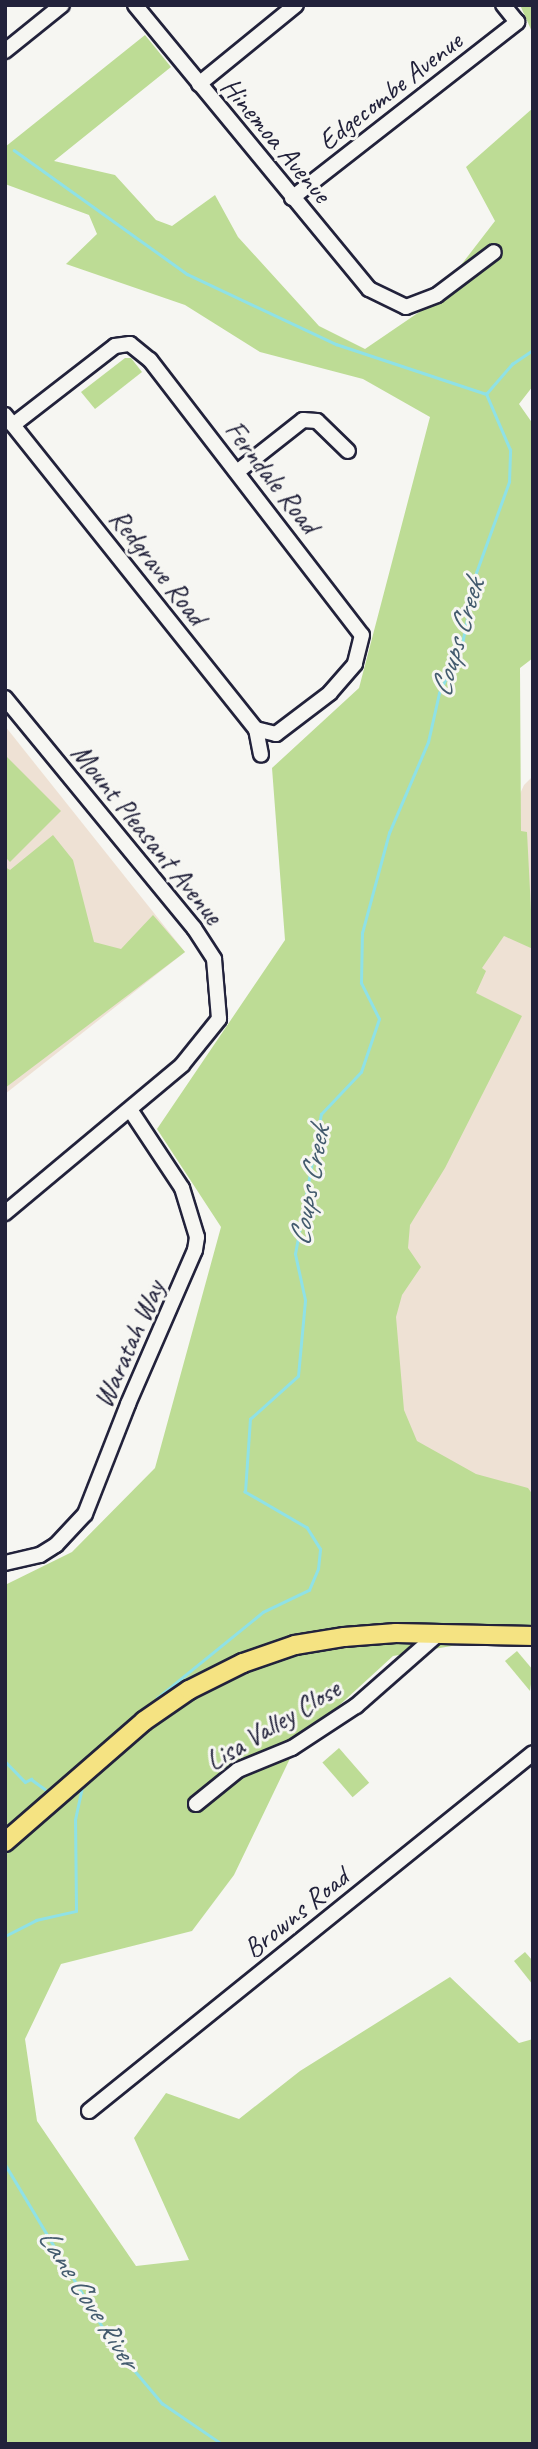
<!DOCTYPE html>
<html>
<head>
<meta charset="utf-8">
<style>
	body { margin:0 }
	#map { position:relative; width:538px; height:2449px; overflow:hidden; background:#f6f6f2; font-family:Caveat,sans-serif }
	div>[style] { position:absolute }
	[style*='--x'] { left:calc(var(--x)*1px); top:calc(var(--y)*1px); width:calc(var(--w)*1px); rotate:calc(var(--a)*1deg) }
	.built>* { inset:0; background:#eee1d4 }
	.green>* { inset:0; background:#bddc95; transform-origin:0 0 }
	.stream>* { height:2.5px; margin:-1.25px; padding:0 1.25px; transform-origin:1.25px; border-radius:1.25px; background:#8fe1e6 }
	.roads { filter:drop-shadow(2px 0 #22223b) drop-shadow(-2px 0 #22223b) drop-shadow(0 2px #22223b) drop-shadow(0 -2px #22223b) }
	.minor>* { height:14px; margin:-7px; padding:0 7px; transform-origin:7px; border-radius:7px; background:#f6f6f2 }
	.major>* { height:18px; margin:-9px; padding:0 9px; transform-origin:9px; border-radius:9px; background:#f5e382 }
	span { translate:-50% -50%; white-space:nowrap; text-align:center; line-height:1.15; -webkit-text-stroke:6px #f6f6f2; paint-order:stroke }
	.street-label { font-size:28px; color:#22223b }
	.water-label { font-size:30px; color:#435b6e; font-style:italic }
	.frame { position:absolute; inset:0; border:7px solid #22223b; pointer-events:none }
</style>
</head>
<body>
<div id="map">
	<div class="built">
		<i style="clip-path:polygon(5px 726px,185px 952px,5px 1094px)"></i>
		<i style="clip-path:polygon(533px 776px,533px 1517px,410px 1483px,353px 1208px,465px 1000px,487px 866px,524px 785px)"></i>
	</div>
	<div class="green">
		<i style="clip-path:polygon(520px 5px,533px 5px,533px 34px)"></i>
		<i style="clip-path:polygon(145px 35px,171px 67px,54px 161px,115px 175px,156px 220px,172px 226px,215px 195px,238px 237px,319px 326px,365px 349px,431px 304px,495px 221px,466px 167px,533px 108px,533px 386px,519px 404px,533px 424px,533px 658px,520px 668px,521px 831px,527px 832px,533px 949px,504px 936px,482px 968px,486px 971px,476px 993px,522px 1016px,445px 1168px,410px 1225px,408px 1248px,421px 1267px,402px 1295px,396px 1317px,404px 1410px,417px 1441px,476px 1474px,528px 1488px,533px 1495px,533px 1632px,393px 1656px,297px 1744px,234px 1875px,192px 1931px,61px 1964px,25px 2039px,37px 2121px,136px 2266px,189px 2260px,134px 2138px,166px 2093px,239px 2119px,300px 2071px,450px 1977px,519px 2043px,533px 2039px,533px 2444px,5px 2444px,5px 1585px,72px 1552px,155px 1468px,221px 1227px,157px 1129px,285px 940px,272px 768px,359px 688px,430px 417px,363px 379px,260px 352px,185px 305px,66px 264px,97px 234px,89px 215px,5px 184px,5px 147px)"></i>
		<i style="clip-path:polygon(125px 358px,131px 358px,142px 372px,95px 409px,81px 392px)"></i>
		<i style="clip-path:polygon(5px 755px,61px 811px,10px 862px,5px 857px)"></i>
		<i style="clip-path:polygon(53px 835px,73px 860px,94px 942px,121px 949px,153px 915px,185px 952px,5px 1088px,5px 867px,10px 870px)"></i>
		<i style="clip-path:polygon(517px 1651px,533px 1670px,530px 1691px,505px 1661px)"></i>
		<i style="left:339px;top:1748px;width:46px;height:22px;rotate:49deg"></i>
		<i style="clip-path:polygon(525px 1952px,533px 1961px,533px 1985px,514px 1961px)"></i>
	</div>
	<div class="stream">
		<i style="--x:14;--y:150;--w:213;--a:35.6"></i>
		<i style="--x:187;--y:274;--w:165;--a:25.2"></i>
		<i style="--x:336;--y:344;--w:158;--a:18.4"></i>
		<i style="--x:157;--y:1698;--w:136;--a:-39.1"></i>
		<i style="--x:263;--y:1612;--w:51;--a:-25.6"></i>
		<i style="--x:309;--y:1590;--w:23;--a:-67"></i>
		<i style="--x:318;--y:1569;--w:20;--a:-84"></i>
		<i style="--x:320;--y:1549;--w:25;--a:-122"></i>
		<i style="--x:307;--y:1528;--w:72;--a:-149.9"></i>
		<i style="--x:245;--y:1492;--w:73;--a:-86.1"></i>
		<i style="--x:250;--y:1419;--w:64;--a:-41.9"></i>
		<i style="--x:298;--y:1376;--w:76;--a:-84.7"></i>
		<i style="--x:305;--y:1300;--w:47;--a:-102.3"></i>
		<i style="--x:295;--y:1254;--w:142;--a:-79.5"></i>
		<i style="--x:321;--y:1114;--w:58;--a:-46.4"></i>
		<i style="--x:361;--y:1072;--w:56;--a:-71.2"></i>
		<i style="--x:379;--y:1019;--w:40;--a:-116.6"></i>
		<i style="--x:361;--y:983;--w:50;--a:-88.9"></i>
		<i style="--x:362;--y:933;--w:104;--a:-74.9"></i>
		<i style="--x:389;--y:833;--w:99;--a:-66.8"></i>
		<i style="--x:428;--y:742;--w:50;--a:-77.3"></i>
		<i style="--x:439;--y:693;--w:54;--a:-64.9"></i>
		<i style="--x:462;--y:644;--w:72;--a:-78.8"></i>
		<i style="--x:476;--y:573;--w:97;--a:-70.1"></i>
		<i style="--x:509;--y:482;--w:32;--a:-88"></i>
		<i style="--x:510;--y:450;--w:61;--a:-113.2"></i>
		<i style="--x:486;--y:394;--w:40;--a:-49"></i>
		<i style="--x:512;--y:364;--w:25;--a:-34"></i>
		<i style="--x:5;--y:1761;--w:29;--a:46"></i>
		<i style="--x:25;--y:1782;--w:7;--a:-27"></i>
		<i style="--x:31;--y:1779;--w:17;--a:36"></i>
		<i style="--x:75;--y:1820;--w:35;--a:-78"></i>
		<i style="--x:5;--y:1936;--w:35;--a:-27"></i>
		<i style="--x:36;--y:1920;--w:41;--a:-12.7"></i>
		<i style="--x:76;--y:1911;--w:91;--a:-90.6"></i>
		<i style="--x:5;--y:2164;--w:212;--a:59.1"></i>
		<i style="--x:114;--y:2346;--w:75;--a:49.9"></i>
		<i style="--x:162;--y:2403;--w:73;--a:34.3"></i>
	</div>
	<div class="roads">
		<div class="minor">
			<i style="--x:135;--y:5;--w:368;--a:50.5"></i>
			<i style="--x:369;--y:289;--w:41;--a:25.9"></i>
			<i style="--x:406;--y:307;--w:33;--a:-21"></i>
			<i style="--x:437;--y:295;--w:71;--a:-37"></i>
			<i style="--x:5;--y:51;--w:73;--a:-38.9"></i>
			<i style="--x:199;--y:84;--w:125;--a:-39.2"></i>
			<i style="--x:292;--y:198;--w:286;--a:-38"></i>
			<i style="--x:517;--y:22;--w:22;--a:-129"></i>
			<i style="--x:5;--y:415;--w:402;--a:51.4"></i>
			<i style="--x:256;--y:729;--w:26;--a:79"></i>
			<i style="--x:13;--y:425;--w:129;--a:-37.8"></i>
			<i style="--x:115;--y:346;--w:15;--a:-8"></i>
			<i style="--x:130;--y:344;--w:26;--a:39"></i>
			<i style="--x:150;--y:360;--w:347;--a:52.4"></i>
			<i style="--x:362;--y:635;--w:30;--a:104"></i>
			<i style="--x:355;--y:664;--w:38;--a:131"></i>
			<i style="--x:330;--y:693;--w:68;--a:142.8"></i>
			<i style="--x:276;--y:734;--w:21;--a:-166"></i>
			<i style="--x:237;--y:472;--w:84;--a:-38.2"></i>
			<i style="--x:303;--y:420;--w:14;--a:4"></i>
			<i style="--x:317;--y:421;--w:43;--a:44.1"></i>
			<i style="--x:5;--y:698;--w:298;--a:50.6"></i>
			<i style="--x:194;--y:928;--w:37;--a:57"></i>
			<i style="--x:214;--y:959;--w:60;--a:85.2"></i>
			<i style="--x:219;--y:1019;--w:59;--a:128.8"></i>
			<i style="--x:182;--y:1065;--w:231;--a:140.1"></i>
			<i style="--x:5;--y:1563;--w:36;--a:-13"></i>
			<i style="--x:40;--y:1555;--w:19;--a:-32"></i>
			<i style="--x:56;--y:1545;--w:42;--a:-46.9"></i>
			<i style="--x:85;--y:1514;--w:118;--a:-68.6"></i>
			<i style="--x:128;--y:1404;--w:168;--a:-66.5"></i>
			<i style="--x:195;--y:1250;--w:13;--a:-81"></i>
			<i style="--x:197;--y:1237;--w:51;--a:-107"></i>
			<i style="--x:182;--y:1188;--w:92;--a:-123.5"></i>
			<i style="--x:196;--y:1804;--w:54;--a:-39"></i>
			<i style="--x:238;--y:1770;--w:58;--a:-22.2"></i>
			<i style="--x:292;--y:1748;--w:77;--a:-33.3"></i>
			<i style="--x:356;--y:1706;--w:111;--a:-41.3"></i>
			<i style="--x:89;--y:2111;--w:570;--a:-38.88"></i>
		</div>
		<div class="major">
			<i style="--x:5;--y:1842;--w:184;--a:-41"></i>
			<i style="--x:144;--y:1721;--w:55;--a:-34.6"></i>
			<i style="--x:189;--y:1690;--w:60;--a:-26.6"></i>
			<i style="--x:243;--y:1663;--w:55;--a:-19.1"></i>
			<i style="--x:295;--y:1645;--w:50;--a:-9.3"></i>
			<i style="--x:344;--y:1637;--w:52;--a:-4.4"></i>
			<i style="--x:396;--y:1633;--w:137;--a:1.3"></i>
		</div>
	</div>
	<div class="street-label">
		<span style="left:390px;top:91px;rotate:-38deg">Edgecombe Avenue</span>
		<span style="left:276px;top:140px;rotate:50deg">Hinemoa Avenue</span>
		<span style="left:272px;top:477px;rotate:52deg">Ferndale Road</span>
		<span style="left:158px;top:567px;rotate:52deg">Redgrave Road</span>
		<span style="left:147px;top:834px;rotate:51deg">Mount Pleasant Avenue</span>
		<span style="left:129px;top:1344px;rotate:-66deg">Waratah Way</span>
		<span style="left:273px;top:1725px;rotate:-31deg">Lisa Valley Close</span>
		<span style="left:296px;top:1913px;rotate:-39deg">Browns Road</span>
	</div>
	<div class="water-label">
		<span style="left:457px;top:638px;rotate:-73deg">Coups Creek</span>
		<span style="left:309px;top:1186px;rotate:-80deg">Coups Creek</span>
		<span style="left:89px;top:2298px;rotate:57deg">Lane Cove River</span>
	</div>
	<div class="frame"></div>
</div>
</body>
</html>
